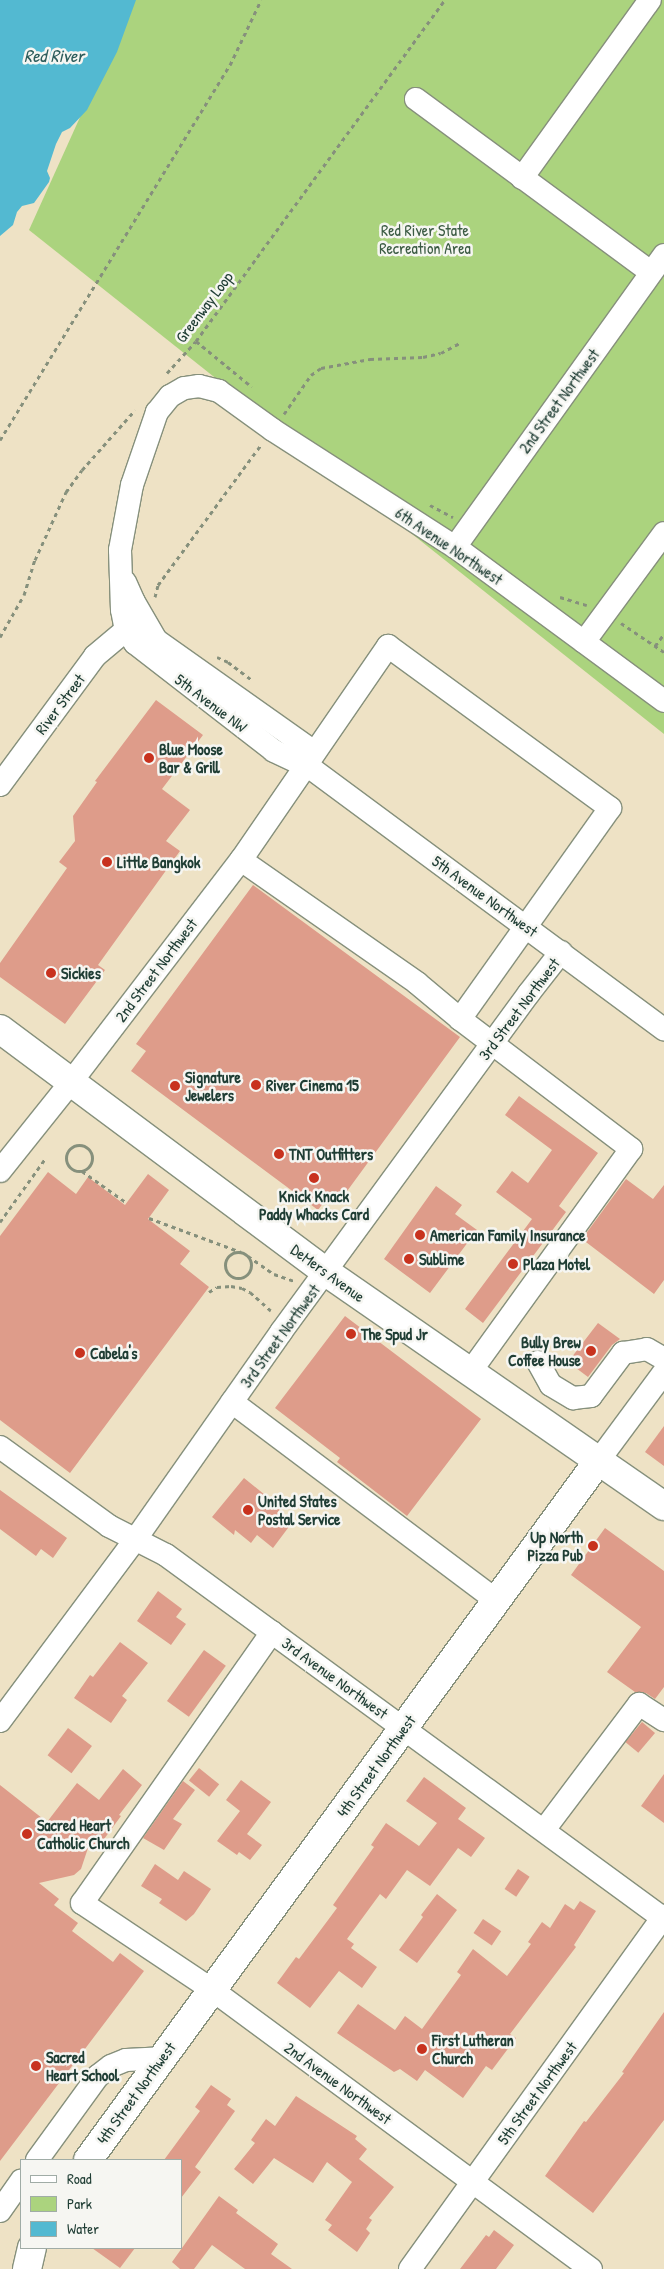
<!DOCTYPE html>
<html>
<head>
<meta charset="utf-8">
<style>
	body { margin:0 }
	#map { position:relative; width:664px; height:2269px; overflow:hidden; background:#eee2c5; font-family:"Patrick Hand",sans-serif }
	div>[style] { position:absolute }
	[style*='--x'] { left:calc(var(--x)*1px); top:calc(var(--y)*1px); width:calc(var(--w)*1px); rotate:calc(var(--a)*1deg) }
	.green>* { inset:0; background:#abd37e }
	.water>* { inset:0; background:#53b9d1 }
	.building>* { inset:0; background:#de9c8a; transform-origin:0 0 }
	.path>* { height:3px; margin-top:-1.5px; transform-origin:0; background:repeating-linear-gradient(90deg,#86907c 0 4px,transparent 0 8px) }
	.path>.ring { margin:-1.5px; padding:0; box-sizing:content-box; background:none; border:3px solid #86907c; border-radius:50% }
	.roads { filter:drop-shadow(1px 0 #86907c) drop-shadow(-1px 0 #86907c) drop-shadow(0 1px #86907c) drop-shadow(0 -1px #86907c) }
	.minor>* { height:22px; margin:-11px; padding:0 11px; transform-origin:11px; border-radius:11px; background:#fff }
	.major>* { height:28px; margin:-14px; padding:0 14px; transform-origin:14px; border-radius:14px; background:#fff }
	.dots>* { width:14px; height:14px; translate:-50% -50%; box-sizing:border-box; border:2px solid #f6f6f2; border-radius:50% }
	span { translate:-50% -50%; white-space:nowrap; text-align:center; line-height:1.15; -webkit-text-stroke:5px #f6f6f2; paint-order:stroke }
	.park-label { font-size:16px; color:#3b5b43 }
	.street-label { font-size:16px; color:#1f3d34 }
	.poi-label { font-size:16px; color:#1f3d34; font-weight:700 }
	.left { translate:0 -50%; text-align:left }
	.right { translate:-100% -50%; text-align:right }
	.water-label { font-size:18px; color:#2c5c5b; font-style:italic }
	.legend { position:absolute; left:20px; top:2159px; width:162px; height:90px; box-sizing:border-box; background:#f6f6f2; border:1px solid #a0aca6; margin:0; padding:6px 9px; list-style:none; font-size:15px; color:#1f3d34 }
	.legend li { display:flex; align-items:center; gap:10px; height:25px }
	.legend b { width:25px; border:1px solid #a0aca6 }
</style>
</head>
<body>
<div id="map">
	<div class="green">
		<i style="clip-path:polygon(133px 0,664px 0,664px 734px,29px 230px)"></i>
	</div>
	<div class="water">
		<i style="clip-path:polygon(0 0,136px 0,117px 52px,87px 110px,70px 128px,62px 132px,56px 144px,47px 171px,50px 178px,49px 182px,34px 203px,22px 206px,17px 212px,13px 225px,0 236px)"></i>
	</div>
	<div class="building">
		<i style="clip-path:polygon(156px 700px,203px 735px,162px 789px,190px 810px,166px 841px,180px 851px,98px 965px,105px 970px,65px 1024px,0 977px,0 963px,67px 868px,59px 862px,75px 841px,73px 816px,97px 782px,95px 781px)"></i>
		<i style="clip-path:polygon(253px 885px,460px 1037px,342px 1198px,332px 1191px,318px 1210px,131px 1071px,146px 1051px,136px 1044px)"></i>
		<i style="clip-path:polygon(519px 1096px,598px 1153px,559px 1206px,566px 1212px,483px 1323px,465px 1309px,532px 1219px,496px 1192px,512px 1171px,528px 1183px,552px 1150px,505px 1115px)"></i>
		<i style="clip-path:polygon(48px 1172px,76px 1194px,88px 1177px,125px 1205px,148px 1174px,169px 1190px,148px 1219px,190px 1251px,180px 1264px,209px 1287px,70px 1473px,0 1420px,0 1236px)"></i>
		<i style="clip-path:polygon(626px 1179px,653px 1199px,664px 1185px,664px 1280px,654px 1294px,582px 1239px)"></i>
		<i style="clip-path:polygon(436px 1186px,462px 1205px,455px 1214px,477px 1230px,430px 1293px,384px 1259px)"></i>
		<i style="clip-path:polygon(345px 1316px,481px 1419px,407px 1516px,337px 1462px,340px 1458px,275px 1408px)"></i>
		<i style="clip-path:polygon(598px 1323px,620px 1339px,612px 1345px,588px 1377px,568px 1362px)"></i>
		<i style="clip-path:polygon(664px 1426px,664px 1466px,645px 1452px)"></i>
		<i style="clip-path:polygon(244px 1478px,281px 1508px,277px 1513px,291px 1524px,273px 1548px,257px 1535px,251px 1543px,235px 1530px,234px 1535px,212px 1517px)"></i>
		<i style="clip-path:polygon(0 1490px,67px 1538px,53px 1558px,41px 1549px,36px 1556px,0 1529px)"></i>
		<i style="clip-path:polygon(605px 1528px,664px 1571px,664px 1687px,655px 1699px,646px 1693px,635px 1692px,607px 1672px,641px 1627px,571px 1575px)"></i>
		<i style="clip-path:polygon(158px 1591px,182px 1609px,176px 1617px,186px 1624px,171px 1645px,137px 1621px)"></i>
		<i style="clip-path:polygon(120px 1642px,148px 1663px,122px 1696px,127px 1700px,111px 1723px,74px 1698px,90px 1675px,93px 1677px)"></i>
		<i style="left:204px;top:1650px;width:27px;height:63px;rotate:36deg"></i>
		<i style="left:642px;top:1722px;width:17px;height:26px;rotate:40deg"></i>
		<i style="left:68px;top:1728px;width:30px;height:34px;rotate:37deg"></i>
		<i style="left:199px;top:1768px;width:26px;height:16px;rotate:39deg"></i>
		<i style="clip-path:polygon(123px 1769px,142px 1785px,119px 1815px,121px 1816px,96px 1850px,89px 1845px,81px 1869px,74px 1875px,39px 1883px,59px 1899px,54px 1905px,78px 1923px,72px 1931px,113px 1962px,120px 1953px,144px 1971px,0 2161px,0 1785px,47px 1822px,77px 1783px,99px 1800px)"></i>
		<i style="clip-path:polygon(664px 1774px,664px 1823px,641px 1806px)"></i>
		<i style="clip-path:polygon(424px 1777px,466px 1808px,458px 1819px,485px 1838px,471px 1857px,458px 1848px,430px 1886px,407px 1870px,386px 1899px,380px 1894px,347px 1939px,354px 1944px,351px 1948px,377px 1967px,362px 1988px,339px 1971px,310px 2008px,277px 1983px,296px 1957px,299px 1959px,337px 1908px,333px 1905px,374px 1847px,371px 1845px,386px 1823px,419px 1846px,437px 1823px,406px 1801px)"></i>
		<i style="clip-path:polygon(241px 1780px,271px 1802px,247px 1834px,262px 1845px,250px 1860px,239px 1852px,237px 1855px,217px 1841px,240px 1811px,226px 1800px)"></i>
		<i style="clip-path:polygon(183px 1781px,195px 1790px,173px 1819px,182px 1824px,164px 1850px,143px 1838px)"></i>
		<i style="clip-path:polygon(155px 1864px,178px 1880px,184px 1871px,211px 1889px,194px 1914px,186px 1921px,159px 1903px,162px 1899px,141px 1886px)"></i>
		<i style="left:518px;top:1869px;width:14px;height:24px;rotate:34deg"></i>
		<i style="clip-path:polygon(437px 1894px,457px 1910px,417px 1963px,399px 1950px,423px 1917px,421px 1915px)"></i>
		<i style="clip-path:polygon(580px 1901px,596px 1911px,574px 1945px,576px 1947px,510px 2034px,516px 2038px,492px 2070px,486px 2066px,463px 2098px,425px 2070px,417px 2081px,400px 2069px,394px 2072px,337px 2033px,358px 2004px,395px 2030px,405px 2016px,422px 2029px,461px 1975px,457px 1972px,473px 1949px,507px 1976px,531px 1944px,528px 1942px,542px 1922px,550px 1928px,565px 1904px,574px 1910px)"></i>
		<i style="left:483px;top:1919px;width:22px;height:17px;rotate:34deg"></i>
		<i style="clip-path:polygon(664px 2012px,664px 2120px,593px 2213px,545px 2176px,584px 2121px,586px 2122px,624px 2073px,622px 2072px)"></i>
		<i style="clip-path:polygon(211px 2085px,231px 2099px,227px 2105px,235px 2111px,195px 2167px,201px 2172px,181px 2198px,181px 2160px,164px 2160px,200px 2111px,195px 2107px)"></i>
		<i style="clip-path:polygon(296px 2096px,357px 2136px,355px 2139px,367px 2149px,359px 2159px,394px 2187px,369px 2218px,372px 2220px,366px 2229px,370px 2233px,357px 2252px,328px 2230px,332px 2225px,325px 2220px,352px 2182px,327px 2162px,313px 2183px,274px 2158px,253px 2184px,234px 2169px,255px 2143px,251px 2140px,266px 2119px,275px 2126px)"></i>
		<i style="clip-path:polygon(219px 2196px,238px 2210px,236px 2213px,278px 2244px,271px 2254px,292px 2269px,245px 2269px,212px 2245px,194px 2269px,180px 2269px,172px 2262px)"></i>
		<i style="clip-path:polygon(494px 2230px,514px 2245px,496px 2269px,460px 2269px,486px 2235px,489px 2237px)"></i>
		<i style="clip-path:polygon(92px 2248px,135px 2248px,120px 2268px)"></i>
	</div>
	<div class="path">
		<i style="--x:196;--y:341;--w:72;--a:39.4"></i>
		<i style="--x:167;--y:373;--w:43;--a:-47.8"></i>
		<i style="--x:196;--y:341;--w:422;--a:-53.9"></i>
		<i style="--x:284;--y:414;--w:47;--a:-55.3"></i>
		<i style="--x:311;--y:375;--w:12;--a:-35"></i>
		<i style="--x:321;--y:368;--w:50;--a:-10.4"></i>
		<i style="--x:370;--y:359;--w:53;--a:-2.2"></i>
		<i style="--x:423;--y:357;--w:18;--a:-13"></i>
		<i style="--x:441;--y:353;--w:21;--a:-28"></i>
		<i style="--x:0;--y:440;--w:440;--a:-58.5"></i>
		<i style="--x:230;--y:65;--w:72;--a:-64.5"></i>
		<i style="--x:430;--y:505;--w:26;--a:28"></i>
		<i style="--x:155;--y:597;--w:12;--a:-76"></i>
		<i style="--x:158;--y:585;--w:174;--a:-53.7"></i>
		<i style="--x:560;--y:597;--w:28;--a:17"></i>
		<i style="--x:621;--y:623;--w:52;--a:34"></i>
		<i style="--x:0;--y:637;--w:48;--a:-60.3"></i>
		<i style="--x:24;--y:595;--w:37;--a:-73"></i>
		<i style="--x:35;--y:560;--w:75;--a:-65.5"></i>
		<i style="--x:66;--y:492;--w:27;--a:-54"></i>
		<i style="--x:82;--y:470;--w:80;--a:-48.5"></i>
		<i style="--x:655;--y:646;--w:15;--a:-53"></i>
		<i style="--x:217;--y:657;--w:12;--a:24"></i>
		<i style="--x:228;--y:662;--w:31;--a:37"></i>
		<i class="ring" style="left:66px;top:1145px;width:23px;height:23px"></i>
		<i style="--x:82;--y:1171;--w:55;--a:35.4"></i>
		<i style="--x:149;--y:1218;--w:98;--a:20.3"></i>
		<i style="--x:0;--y:1222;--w:77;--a:-54.5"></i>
		<i class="ring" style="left:225px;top:1252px;width:23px;height:23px"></i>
		<i style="--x:248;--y:1256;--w:32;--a:35"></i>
		<i style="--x:274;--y:1274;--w:21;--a:19"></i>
		<i style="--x:209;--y:1292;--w:9;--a:-32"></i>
		<i style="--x:217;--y:1287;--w:14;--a:-4"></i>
		<i style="--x:231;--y:1286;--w:11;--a:10"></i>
		<i style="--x:242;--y:1288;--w:9;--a:27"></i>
		<i style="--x:250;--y:1292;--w:28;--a:42"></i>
	</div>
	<div class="roads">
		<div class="minor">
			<i style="--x:416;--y:99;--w:292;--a:36.4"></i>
			<i style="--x:522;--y:178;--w:219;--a:-54.3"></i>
			<i style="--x:455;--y:547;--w:359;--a:-54.4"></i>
			<i style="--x:125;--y:582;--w:22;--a:66"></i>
			<i style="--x:134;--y:602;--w:44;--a:59.9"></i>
			<i style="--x:156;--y:640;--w:194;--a:35.3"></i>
			<i style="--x:584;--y:642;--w:135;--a:-53.7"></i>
			<i style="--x:664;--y:701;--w:260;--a:-143.6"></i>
			<i style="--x:455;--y:547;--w:216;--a:-147.3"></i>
			<i style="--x:273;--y:430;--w:67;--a:-144.2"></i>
			<i style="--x:219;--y:391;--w:21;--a:-166"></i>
			<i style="--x:199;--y:386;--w:15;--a:172"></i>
			<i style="--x:184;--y:388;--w:16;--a:150"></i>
			<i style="--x:170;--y:396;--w:21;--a:129"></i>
			<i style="--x:157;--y:412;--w:77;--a:108.9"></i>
			<i style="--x:132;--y:485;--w:66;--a:100.5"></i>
			<i style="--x:120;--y:550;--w:60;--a:88.1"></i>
			<i style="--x:122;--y:610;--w:20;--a:79"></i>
			<i style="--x:126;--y:630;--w:16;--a:55"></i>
			<i style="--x:135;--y:643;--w:176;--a:37.8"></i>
			<i style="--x:274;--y:751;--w:42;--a:25.3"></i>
			<i style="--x:312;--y:769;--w:438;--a:36.5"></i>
			<i style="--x:0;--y:785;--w:160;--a:-53.6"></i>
			<i style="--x:95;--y:656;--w:40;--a:-40"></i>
			<i style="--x:241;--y:860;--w:215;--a:34.9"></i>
			<i style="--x:417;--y:983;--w:56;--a:39.9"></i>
			<i style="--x:460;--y:1019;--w:215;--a:37.2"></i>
			<i style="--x:631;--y:1149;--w:275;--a:125.8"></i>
			<i style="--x:0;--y:1171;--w:114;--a:-51.4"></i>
			<i style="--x:71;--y:1082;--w:280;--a:-52.6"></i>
			<i style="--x:241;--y:860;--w:260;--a:-55.5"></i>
			<i style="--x:388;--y:646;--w:275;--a:36.1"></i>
			<i style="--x:610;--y:808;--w:259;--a:125.4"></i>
			<i style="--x:538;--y:1362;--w:26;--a:61"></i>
			<i style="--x:551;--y:1385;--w:26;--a:31"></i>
			<i style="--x:573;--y:1398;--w:18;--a:-6"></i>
			<i style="--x:591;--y:1396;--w:54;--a:-53.3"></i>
			<i style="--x:623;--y:1353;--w:24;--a:-9"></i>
			<i style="--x:647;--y:1349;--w:20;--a:30"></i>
			<i style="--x:232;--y:1402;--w:331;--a:36.9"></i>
			<i style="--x:0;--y:1447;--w:135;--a:35.9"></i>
			<i style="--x:109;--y:1526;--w:64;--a:27"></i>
			<i style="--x:166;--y:1555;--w:617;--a:36.16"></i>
			<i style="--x:599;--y:1460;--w:109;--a:-53.5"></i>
			<i style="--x:272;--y:1632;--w:331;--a:125"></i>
			<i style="--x:82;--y:1903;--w:155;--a:33.7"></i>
			<i style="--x:211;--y:1989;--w:472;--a:36.4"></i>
			<i style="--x:0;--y:1721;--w:226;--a:-53.3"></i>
			<i style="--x:135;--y:1540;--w:254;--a:-54.9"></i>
			<i style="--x:281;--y:1332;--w:420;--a:-53.8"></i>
			<i style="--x:529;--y:993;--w:52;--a:-52"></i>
			<i style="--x:544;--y:1830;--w:158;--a:-53"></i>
			<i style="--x:639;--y:1704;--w:30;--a:33"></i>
			<i style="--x:37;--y:2160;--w:104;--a:-54"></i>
			<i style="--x:98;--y:2076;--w:16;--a:-38"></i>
			<i style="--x:111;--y:2066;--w:16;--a:-22"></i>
			<i style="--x:126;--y:2060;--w:35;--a:-3"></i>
			<i style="--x:0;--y:2211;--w:37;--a:-55"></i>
			<i style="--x:410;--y:2269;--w:435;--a:-54.3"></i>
		</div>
		<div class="major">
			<i style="--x:0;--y:1029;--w:407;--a:36.7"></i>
			<i style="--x:326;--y:1272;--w:411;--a:34.7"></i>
			<i style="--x:88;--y:2160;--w:867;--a:-53.87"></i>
			<i style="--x:27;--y:2269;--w:22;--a:-77"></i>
		</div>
	</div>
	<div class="dots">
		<i style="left:149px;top:758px;background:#c8321e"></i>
		<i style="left:107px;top:862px;background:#c8321e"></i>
		<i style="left:51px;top:973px;background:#c8321e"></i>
		<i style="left:256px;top:1085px;background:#c8321e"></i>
		<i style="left:175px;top:1086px;background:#c8321e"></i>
		<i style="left:279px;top:1154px;background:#c8321e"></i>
		<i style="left:314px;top:1178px;background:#c8321e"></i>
		<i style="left:420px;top:1235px;background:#c8321e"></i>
		<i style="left:409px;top:1259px;background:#c8321e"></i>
		<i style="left:513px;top:1264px;background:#c8321e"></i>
		<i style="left:351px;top:1334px;background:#c8321e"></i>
		<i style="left:591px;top:1351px;background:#c8321e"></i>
		<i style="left:80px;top:1353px;background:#c8321e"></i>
		<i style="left:248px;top:1510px;background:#c8321e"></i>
		<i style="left:593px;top:1546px;background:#c8321e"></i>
		<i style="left:27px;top:1834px;background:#c8321e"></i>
		<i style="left:422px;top:2049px;background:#c8321e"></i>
		<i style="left:36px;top:2066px;background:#c8321e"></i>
	</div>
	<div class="park-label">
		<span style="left:425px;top:239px">Red River State<br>Recreation Area</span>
	</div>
	<div class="street-label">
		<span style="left:204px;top:307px;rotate:-53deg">Greenway Loop</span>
		<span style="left:559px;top:401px;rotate:-54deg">2nd Street Northwest</span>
		<span style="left:449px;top:546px;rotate:34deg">6th Avenue Northwest</span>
		<span style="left:211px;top:703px;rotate:37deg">5th Avenue NW</span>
		<span style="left:60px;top:704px;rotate:-53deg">River Street</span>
		<span style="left:485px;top:896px;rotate:36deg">5th Avenue Northwest</span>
		<span style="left:156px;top:970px;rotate:-53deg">2nd Street Northwest</span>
		<span style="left:519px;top:1009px;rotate:-53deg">3rd Street Northwest</span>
		<span style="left:328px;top:1273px;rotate:36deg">DeMers Avenue</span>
		<span style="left:280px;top:1336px;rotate:-54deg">3rd Street Northwest</span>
		<span style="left:335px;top:1678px;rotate:36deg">3rd Avenue Northwest</span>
		<span style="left:376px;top:1766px;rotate:-54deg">4th Street Northwest</span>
		<span style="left:338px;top:2083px;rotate:36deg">2nd Avenue Northwest</span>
		<span style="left:136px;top:2093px;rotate:-54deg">4th Street Northwest</span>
		<span style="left:537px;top:2093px;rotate:-54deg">5th Street Northwest</span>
	</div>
	<div class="poi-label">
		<span class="left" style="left:159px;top:758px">Blue Moose<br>Bar &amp; Grill</span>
		<span class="left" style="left:117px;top:862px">Little Bangkok</span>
		<span class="left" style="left:61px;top:973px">Sickies</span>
		<span class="left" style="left:185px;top:1086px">Signature<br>Jewelers</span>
		<span class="left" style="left:266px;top:1085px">River Cinema 15</span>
		<span class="left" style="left:289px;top:1154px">TNT Outfitters</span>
		<span style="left:314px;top:1205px">Knick Knack<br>Paddy Whacks Card</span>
		<span class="left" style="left:430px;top:1235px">American Family Insurance</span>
		<span class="left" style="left:419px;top:1259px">Sublime</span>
		<span class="left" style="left:523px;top:1264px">Plaza Motel</span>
		<span class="left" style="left:361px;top:1334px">The Spud Jr</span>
		<span class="right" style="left:581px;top:1351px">Bully Brew<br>Coffee House</span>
		<span class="left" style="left:90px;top:1353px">Cabela's</span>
		<span class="left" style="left:258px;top:1510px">United States<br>Postal Service</span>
		<span class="right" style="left:583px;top:1546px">Up North<br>Pizza Pub</span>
		<span class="left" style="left:37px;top:1834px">Sacred Heart<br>Catholic Church</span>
		<span class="left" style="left:432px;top:2049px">First Lutheran<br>Church</span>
		<span class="left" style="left:46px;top:2066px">Sacred<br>Heart School</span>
	</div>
	<div class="water-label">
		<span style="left:54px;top:56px">Red River</span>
	</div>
	<ul class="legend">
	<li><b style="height:6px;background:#fff"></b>Road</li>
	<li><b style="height:14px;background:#abd37e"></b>Park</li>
	<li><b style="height:14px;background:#53b9d1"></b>Water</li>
	</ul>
</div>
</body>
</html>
